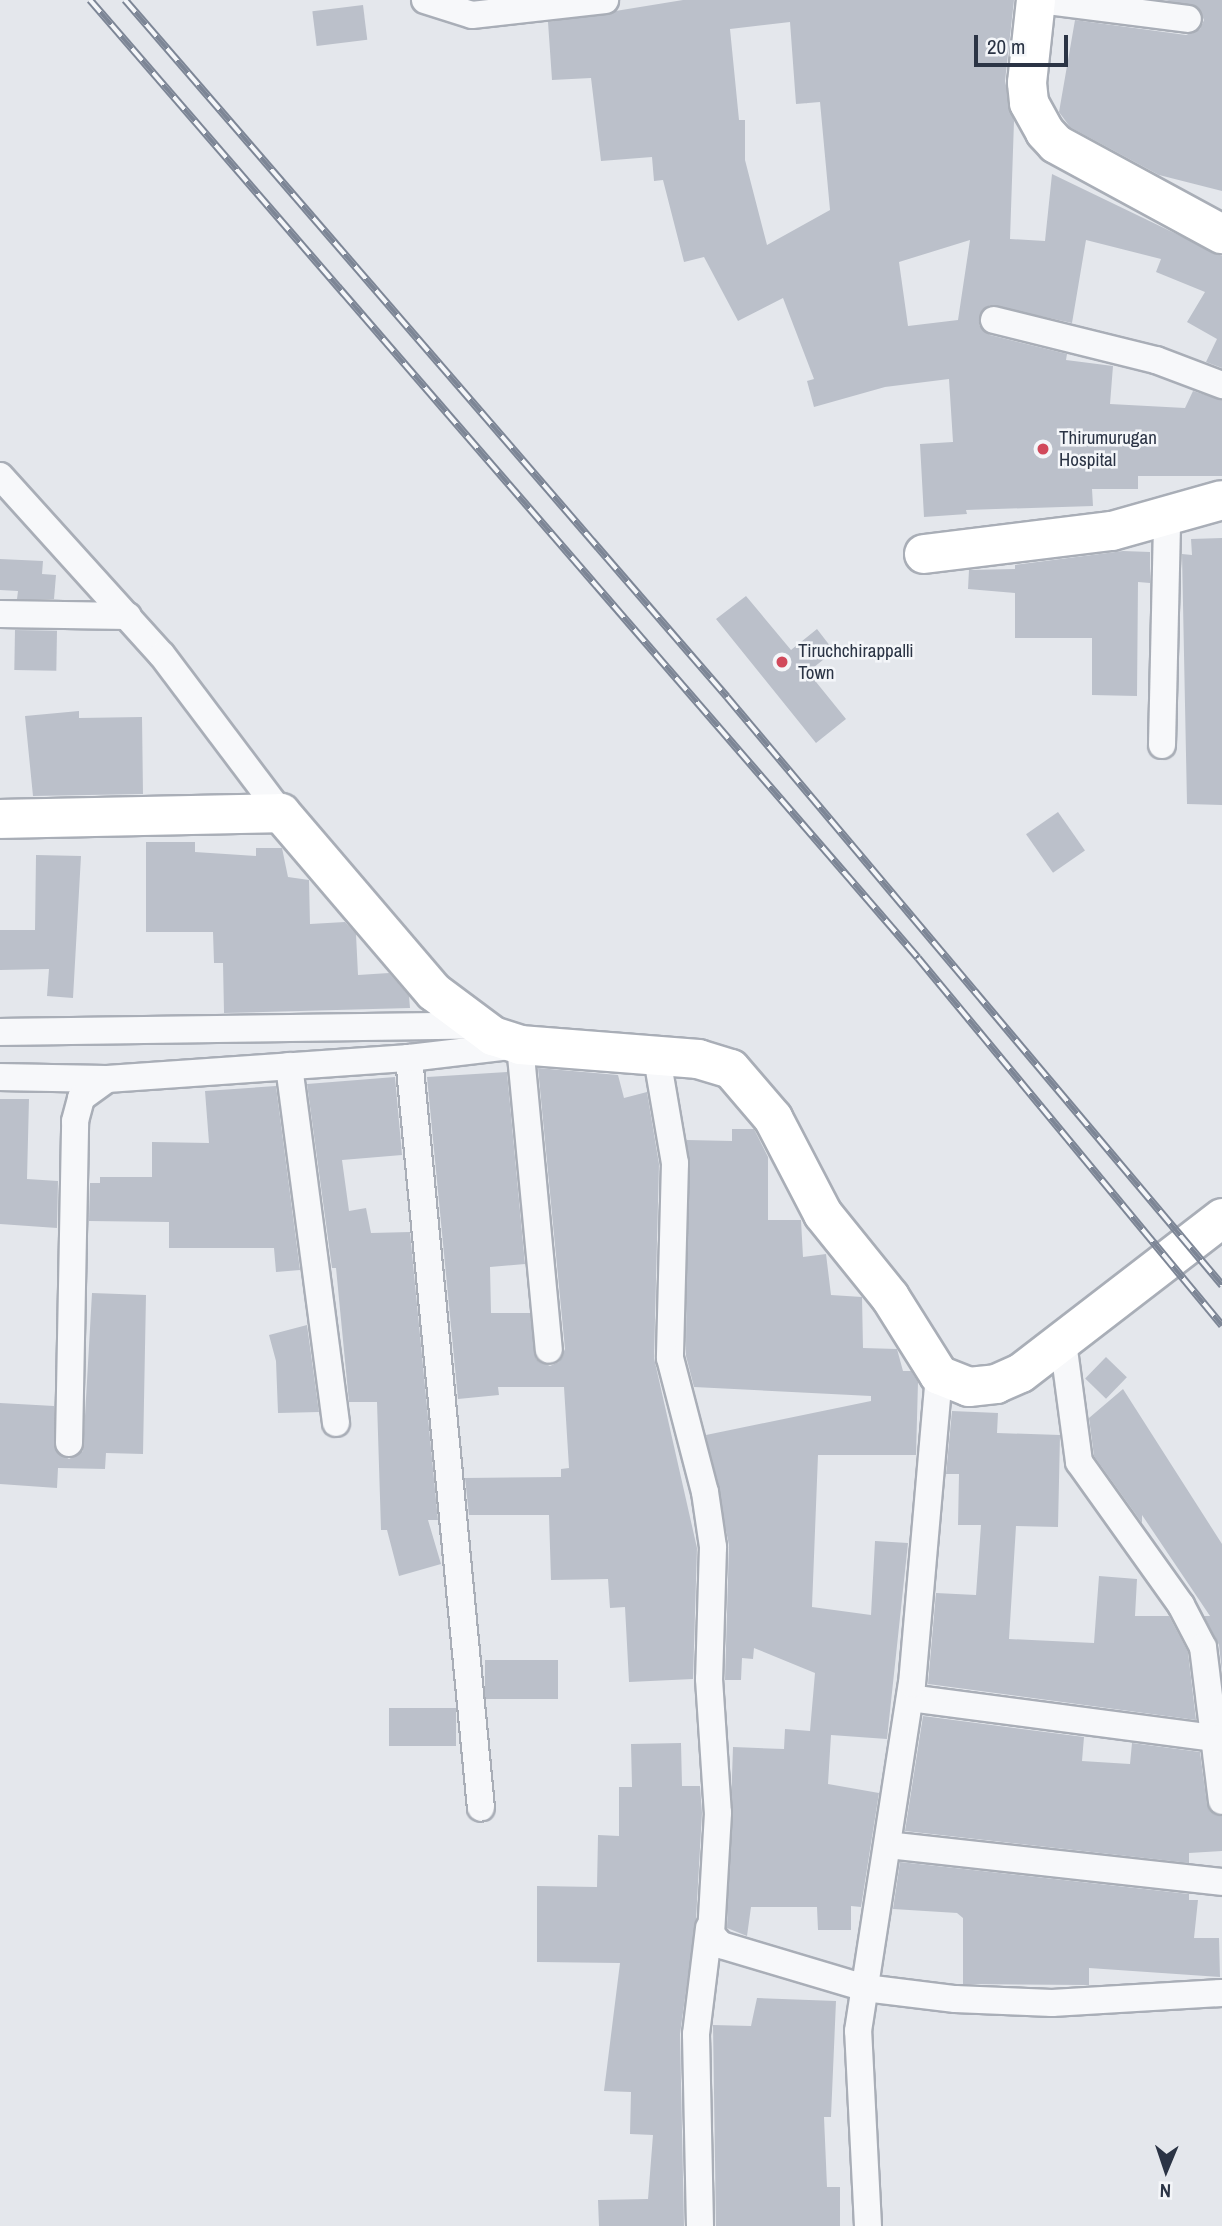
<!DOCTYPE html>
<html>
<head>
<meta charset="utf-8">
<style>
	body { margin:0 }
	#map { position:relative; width:1222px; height:2226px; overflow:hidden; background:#e4e7ec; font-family:"Archivo Narrow",sans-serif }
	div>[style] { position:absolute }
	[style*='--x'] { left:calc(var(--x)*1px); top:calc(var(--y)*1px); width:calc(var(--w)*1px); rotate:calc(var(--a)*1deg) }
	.building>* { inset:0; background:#bbc0ca; transform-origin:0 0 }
	.roads { filter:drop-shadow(2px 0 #a9aeb7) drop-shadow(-2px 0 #a9aeb7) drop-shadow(0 2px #a9aeb7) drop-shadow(0 -2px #a9aeb7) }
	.street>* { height:26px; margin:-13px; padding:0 13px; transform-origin:13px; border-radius:13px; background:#f7f8fa }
	.secondary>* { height:38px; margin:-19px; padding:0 19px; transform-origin:19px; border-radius:19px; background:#fff }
	.rail>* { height:8px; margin-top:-4px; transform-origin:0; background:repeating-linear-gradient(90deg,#f4f6f9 0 16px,#7d8696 0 32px); box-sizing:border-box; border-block:2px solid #7d8696 }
	.dots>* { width:19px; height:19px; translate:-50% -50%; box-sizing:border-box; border:4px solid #f4f6f9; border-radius:50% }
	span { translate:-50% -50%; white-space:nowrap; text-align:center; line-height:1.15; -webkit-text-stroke:5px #f4f6f9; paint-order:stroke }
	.poi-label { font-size:19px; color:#2b3445 }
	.left { translate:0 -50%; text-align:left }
	.north { position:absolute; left:1131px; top:2135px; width:70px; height:70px; -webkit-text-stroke:5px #f4f6f9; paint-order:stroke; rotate:182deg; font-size:19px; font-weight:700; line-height:28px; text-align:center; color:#2b3445 }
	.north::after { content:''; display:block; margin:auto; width:24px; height:32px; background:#2b3445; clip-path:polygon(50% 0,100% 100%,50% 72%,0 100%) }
	.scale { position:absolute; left:974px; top:35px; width:94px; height:32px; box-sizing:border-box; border:4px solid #2b3445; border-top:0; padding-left:9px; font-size:21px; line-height:24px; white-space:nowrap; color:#2b3445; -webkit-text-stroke:5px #f4f6f9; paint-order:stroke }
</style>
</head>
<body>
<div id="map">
	<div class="building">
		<i style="clip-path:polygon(evenodd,683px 0,1014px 0,1005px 81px,1014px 121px,1010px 239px,1045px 241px,1052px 174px,1222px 256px,1222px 368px,1206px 362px,1217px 339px,1187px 322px,1205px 292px,1156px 272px,1161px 259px,1086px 240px,1072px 323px,990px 305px,982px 310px,979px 325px,990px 335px,1067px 354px,1066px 360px,1113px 366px,1110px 404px,1185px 408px,1193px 391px,1222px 400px,1222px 476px,1138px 476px,1138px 489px,1092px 489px,1093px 506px,966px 510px,967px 514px,924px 517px,920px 444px,953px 442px,949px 379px,885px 387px,814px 407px,807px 381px,814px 379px,783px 298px,738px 321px,704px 257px,684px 262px,663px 180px,654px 181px,652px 157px,601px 161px,591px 78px,552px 80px,548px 22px,683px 0,790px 22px,796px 104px,820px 102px,830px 210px,767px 245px,745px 160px,745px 120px,739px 120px,730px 29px,790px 22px,683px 0,970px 240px,958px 320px,908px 326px,899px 262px,970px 240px)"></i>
		<i style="clip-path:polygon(1164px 0,1222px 0,1222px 191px,1159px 175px,1070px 127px,1059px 112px,1075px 20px,1186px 35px,1200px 29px,1204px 20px,1198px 7px)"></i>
		<i style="left:363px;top:5px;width:35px;height:51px;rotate:83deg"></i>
		<i style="clip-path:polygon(1222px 538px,1222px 805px,1187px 804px,1182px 554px,1192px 555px,1191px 539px)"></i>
		<i style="clip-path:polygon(1123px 551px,1150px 552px,1150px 583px,1138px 582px,1137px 696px,1092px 695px,1092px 638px,1015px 638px,1015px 593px,968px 589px,969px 570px,1015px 569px,1015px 565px)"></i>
		<i style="clip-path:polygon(0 559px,43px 561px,42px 574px,56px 575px,54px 599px,17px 599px,18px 591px,0 590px)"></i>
		<i style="clip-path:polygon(746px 596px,791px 650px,817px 629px,834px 651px,808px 672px,846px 719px,816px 743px,716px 619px)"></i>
		<i style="left:15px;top:630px;width:42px;height:40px;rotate:1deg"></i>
		<i style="clip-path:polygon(79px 711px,79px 718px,142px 717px,143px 794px,33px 796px,25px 716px)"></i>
		<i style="left:1058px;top:812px;width:47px;height:39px;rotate:55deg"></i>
		<i style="clip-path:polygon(146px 842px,195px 842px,195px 852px,256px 856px,256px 848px,282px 848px,288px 877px,309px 880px,310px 924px,345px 922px,356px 934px,358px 975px,389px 973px,409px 996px,410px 1008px,224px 1013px,223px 963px,214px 963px,213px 932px,146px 932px)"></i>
		<i style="clip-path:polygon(36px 855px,81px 856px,73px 998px,47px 996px,49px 969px,0 970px,0 930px,35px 930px)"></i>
		<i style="clip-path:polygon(538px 1068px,618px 1075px,624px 1098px,647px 1092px,659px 1164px,654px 1358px,697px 1548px,693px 1679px,629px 1682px,625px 1607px,610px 1608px,608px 1579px,551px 1580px,549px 1515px,469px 1515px,465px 1478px,561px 1477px,561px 1469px,569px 1468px,564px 1387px,498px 1387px,499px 1395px,458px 1399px,427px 1077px,507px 1072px,525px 1264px,490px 1267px,491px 1313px,530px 1313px,536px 1359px,550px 1366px,559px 1362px,565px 1349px)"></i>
		<i style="clip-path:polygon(395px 1077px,402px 1155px,342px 1160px,349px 1211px,366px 1208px,371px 1233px,410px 1232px,438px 1520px,428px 1520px,441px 1564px,399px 1576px,387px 1530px,381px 1530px,377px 1402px,349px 1402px,336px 1268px,332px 1268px,307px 1084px)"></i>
		<i style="clip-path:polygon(276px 1086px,300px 1270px,276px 1272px,274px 1248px,169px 1248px,169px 1222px,89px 1221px,90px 1183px,100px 1183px,100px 1177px,152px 1177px,152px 1142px,209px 1143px,205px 1091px)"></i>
		<i style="clip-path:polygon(0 1099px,29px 1099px,27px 1179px,58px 1181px,57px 1228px,0 1224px)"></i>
		<i style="clip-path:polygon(732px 1129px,754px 1129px,768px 1157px,768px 1220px,801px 1220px,803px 1257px,826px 1254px,831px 1295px,862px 1297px,863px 1348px,897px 1349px,903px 1371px,911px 1371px,918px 1382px,916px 1455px,818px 1455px,812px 1607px,871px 1615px,875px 1541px,908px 1543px,887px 1739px,831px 1735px,828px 1784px,879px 1793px,861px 1907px,851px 1906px,851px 1930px,818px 1930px,817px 1907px,751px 1907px,747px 1936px,727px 1928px,733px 1747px,784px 1749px,785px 1729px,810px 1731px,815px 1673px,754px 1648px,753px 1659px,742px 1658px,741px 1680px,725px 1680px,729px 1545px,706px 1435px,871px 1401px,871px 1396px,694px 1387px,686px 1356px,687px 1140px,732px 1141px)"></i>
		<i style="clip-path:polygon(92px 1293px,146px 1295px,143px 1454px,106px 1453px,105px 1469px,58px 1468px,57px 1488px,0 1484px,0 1403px,54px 1406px,56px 1451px,69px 1459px,83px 1451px)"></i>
		<i style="clip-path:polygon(307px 1325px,319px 1412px,278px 1413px,276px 1361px,269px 1335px)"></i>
		<i style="left:1106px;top:1357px;width:29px;height:30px;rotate:44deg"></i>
		<i style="clip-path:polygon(1123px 1389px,1222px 1544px,1222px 1672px,1219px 1645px,1204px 1616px,1210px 1616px,1142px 1515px,1142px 1523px,1094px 1456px,1089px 1418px)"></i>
		<i style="clip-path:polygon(952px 1411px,998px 1413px,997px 1433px,1060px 1435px,1058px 1527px,1016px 1526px,1009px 1639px,1094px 1643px,1099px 1576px,1137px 1579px,1135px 1616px,1169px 1616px,1188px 1652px,1196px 1720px,928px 1684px,936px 1593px,976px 1595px,981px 1525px,958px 1525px,959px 1474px,946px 1474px)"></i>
		<i style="left:558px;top:1660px;width:39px;height:73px;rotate:90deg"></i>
		<i style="left:389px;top:1708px;width:67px;height:38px"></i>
		<i style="clip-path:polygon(923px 1716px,1084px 1737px,1082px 1761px,1130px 1764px,1132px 1743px,1200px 1752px,1207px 1804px,1222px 1816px,1222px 1851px,1189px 1853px,1189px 1863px,905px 1831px)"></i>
		<i style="clip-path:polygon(681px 1743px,682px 1786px,700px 1786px,702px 1813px,696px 1919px,680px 2034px,684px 2226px,599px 2226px,598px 2200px,648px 2199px,653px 2135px,630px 2134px,631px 2092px,604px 2091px,620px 1963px,537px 1962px,537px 1886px,597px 1887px,598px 1835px,619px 1836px,619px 1787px,632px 1787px,631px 1744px)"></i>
		<i style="clip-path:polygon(900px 1862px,1189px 1894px,1189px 1900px,1198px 1900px,1194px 1938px,1219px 1938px,1220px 1977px,1089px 1968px,1089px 1985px,963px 1984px,963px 1918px,957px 1913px,893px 1909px)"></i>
		<i style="clip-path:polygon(757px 1998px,836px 2001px,831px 2117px,824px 2117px,827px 2187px,840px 2187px,840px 2226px,716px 2226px,713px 2025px,751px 2026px)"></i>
	</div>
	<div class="roads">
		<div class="street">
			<i style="--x:425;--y:0;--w:49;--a:17.7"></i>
			<i style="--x:472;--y:15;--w:134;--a:-6.4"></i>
			<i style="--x:1040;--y:0;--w:149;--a:7.3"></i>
			<i style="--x:994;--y:320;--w:167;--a:13.9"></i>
			<i style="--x:1156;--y:360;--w:71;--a:20.7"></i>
			<i style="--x:0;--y:476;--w:241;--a:47.9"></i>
			<i style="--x:162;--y:655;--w:198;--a:53"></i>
			<i style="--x:0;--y:614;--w:128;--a:0.9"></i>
			<i style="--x:1162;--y:745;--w:227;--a:-88.7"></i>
			<i style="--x:0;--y:1032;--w:478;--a:-0.8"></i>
			<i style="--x:409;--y:1058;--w:753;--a:84.52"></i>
			<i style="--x:657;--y:1058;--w:107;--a:80.3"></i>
			<i style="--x:675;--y:1163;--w:195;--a:91.5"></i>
			<i style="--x:670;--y:1358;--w:138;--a:75.4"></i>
			<i style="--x:705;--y:1492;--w:56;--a:81.7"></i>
			<i style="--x:713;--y:1547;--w:132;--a:91.7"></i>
			<i style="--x:709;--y:1679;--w:134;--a:86.2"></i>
			<i style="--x:718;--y:1813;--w:121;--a:93.3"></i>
			<i style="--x:711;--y:1934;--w:15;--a:48"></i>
			<i style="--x:721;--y:1945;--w:150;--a:16.6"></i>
			<i style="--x:865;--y:1988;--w:91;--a:7"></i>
			<i style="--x:955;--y:1999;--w:97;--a:2.4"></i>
			<i style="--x:1052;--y:2003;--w:170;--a:-3.4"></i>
			<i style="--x:289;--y:1066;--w:360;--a:82.5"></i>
			<i style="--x:0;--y:1077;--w:107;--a:1.1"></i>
			<i style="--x:1063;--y:1342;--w:121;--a:82.4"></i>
			<i style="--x:1079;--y:1462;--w:176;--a:54.5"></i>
			<i style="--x:1181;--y:1605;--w:47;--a:62.4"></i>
			<i style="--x:1203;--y:1647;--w:155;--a:83"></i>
			<i style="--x:69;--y:1443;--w:322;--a:-88.9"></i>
			<i style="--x:75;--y:1121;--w:24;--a:-75"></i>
			<i style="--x:81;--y:1098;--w:32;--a:-36"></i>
			<i style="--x:107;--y:1079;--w:303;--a:-4"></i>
			<i style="--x:409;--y:1058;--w:112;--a:-6.7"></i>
			<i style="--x:520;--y:1045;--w:306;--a:84.6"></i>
			<i style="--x:910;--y:1698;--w:308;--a:7.5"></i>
			<i style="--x:888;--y:1845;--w:336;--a:6.3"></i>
			<i style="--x:700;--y:2226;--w:192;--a:-91.2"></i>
			<i style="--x:696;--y:2034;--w:107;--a:-83"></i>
			<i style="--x:868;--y:2226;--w:195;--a:-92.9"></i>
			<i style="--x:858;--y:2031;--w:351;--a:-81.2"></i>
			<i style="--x:912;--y:1684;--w:310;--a:-85"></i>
		</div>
		<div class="secondary">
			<i style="--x:1036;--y:0;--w:83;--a:96.2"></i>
			<i style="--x:1027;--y:83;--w:20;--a:84"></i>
			<i style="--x:1029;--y:103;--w:33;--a:61"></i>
			<i style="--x:1045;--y:132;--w:16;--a:47"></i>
			<i style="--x:1056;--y:144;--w:189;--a:28.5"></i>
			<i style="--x:924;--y:554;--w:189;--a:-7"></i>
			<i style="--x:1112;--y:531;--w:114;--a:-15.7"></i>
			<i style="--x:0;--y:819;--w:281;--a:-1.2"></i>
			<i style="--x:281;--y:813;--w:235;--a:49.5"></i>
			<i style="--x:434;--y:992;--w:74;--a:36.7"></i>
			<i style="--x:493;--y:1036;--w:28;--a:18"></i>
			<i style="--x:520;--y:1045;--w:179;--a:4.5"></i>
			<i style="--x:698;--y:1059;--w:34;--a:17"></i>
			<i style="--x:731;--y:1069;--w:65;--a:49.4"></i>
			<i style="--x:773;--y:1118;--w:108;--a:62.5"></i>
			<i style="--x:823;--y:1214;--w:107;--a:51.1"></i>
			<i style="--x:890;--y:1297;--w:92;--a:57.9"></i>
			<i style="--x:939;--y:1375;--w:32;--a:22"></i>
			<i style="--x:969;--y:1387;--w:27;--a:-6"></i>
			<i style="--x:996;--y:1384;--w:27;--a:-24"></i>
			<i style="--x:1021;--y:1373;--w:254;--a:-37.6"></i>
		</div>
	</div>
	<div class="rail">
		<i style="--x:90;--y:0;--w:1266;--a:49.16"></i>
		<i style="--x:918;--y:958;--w:477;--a:50.4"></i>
		<i style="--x:125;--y:0;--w:921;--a:49.18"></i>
		<i style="--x:727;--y:697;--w:769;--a:49.91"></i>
	</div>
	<div class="dots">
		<i style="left:1043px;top:449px;background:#d1495b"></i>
		<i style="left:782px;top:662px;background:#d1495b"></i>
	</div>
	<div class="poi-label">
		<span class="left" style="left:1059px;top:449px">Thirumurugan<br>Hospital</span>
		<span class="left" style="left:798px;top:662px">Tiruchchirappalli<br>Town</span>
	</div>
	<div class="north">N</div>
	<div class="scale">20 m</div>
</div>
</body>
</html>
